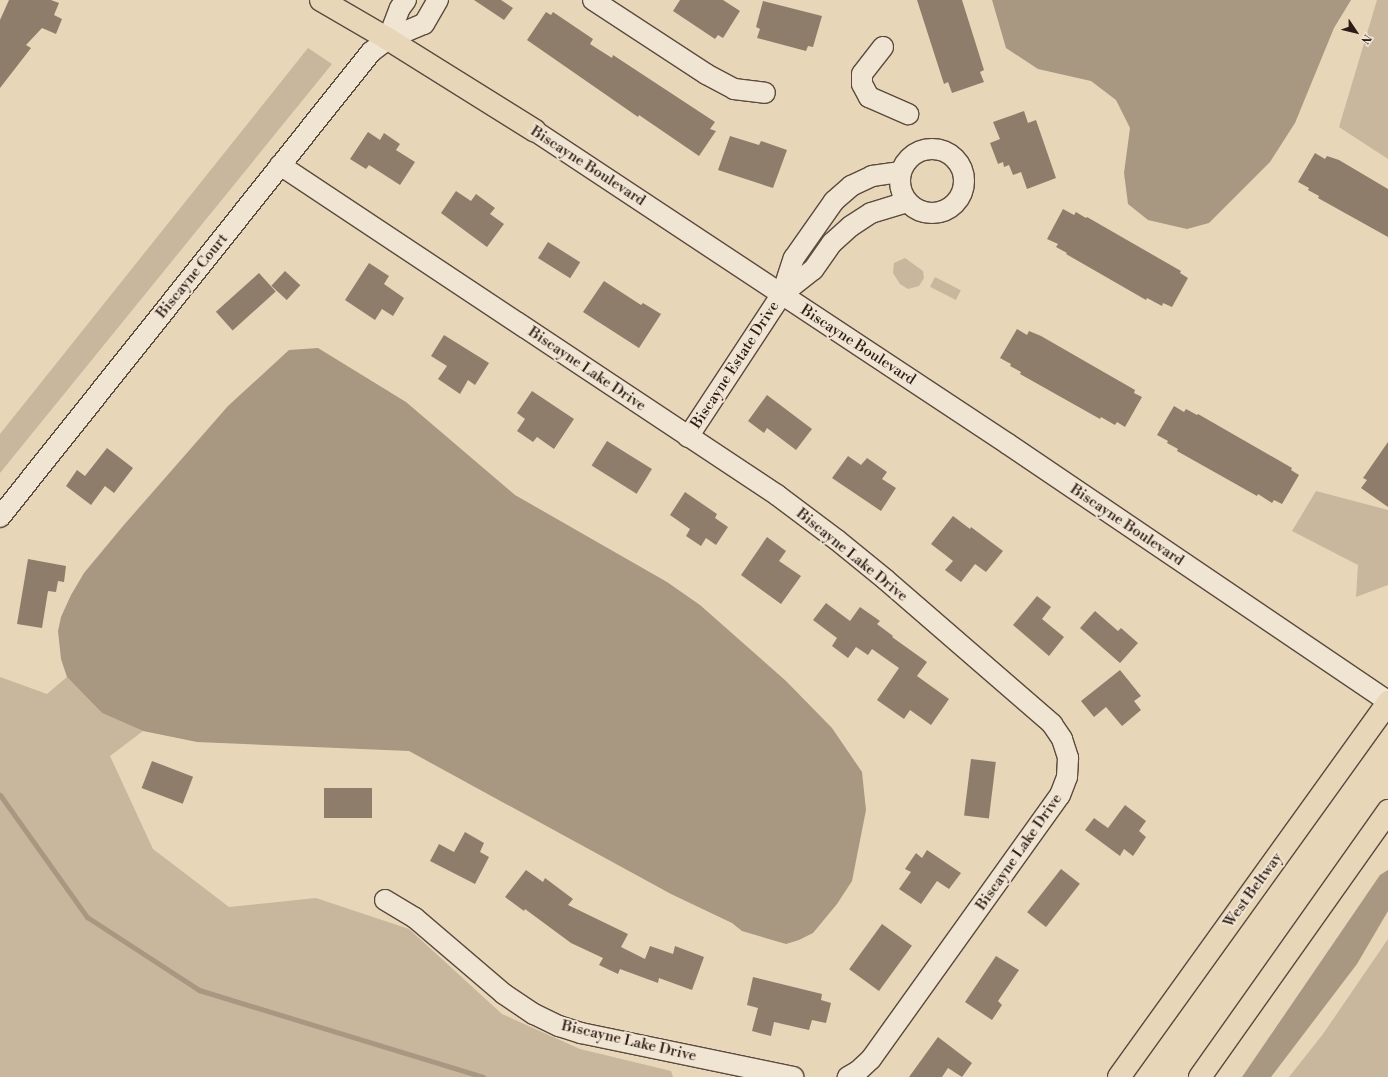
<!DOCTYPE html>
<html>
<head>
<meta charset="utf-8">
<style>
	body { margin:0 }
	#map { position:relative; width:1388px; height:1077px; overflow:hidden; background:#e8d6b9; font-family:"Libre Bodoni",serif }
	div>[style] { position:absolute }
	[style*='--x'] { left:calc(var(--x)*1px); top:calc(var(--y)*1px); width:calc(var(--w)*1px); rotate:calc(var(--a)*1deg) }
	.green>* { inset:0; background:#c8b69d; transform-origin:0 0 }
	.water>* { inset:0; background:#a89781 }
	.stream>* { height:5px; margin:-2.5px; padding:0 2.5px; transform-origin:2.5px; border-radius:2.5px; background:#a89781 }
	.building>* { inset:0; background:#8e7d6a; transform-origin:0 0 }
	.roads { filter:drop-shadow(1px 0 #5b4a3e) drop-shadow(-1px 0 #5b4a3e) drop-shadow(0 1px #5b4a3e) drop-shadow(0 -1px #5b4a3e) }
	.minor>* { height:20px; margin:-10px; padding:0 10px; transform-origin:10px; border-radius:10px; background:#f0e4d2 }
	.minor>.ring { margin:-10px; padding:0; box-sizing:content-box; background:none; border:20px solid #f0e4d2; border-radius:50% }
	.major>* { height:22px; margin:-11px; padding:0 11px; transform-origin:11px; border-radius:11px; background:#e8d6b9 }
	.highway>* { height:22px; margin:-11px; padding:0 11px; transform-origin:11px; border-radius:11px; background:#e8d6b9 }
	span { translate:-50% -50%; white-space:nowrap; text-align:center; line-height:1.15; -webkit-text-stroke:4px #f0e4d2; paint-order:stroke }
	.street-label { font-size:15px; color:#2c1c15 }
	.north { position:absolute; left:1336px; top:12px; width:40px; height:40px; -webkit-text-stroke:3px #f0e4d2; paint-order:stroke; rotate:125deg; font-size:11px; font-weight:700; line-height:16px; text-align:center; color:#2c1c15 }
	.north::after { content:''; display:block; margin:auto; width:14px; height:18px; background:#2c1c15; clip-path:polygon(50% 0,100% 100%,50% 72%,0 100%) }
</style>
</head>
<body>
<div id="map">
	<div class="green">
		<i style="clip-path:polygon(1377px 0,1388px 0,1388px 159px,1339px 127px)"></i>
		<i style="clip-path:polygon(308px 48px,332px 64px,0 473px,0 434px)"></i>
		<i style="clip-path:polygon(905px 258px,923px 271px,924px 278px,919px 286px,908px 289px,900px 284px,893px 273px,894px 263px)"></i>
		<i style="left:935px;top:277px;width:29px;height:11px;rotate:27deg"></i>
		<i style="clip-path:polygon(1316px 491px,1388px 510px,1388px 585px,1356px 597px,1358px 565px,1292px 531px)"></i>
		<i style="clip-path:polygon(0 677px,47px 694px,67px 677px,102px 713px,143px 731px,110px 756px,153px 849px,229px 907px,316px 898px,409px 929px,502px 1014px,580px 1049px,671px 1071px,673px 1077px,0 1077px)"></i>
		<i style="clip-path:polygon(1388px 939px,1388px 1077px,1289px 1077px,1323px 1034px)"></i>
	</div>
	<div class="water">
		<i style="clip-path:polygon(992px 0,1351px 0,1334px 28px,1295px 123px,1270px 162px,1209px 223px,1187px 229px,1148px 220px,1128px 204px,1124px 173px,1130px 128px,1116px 100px,1091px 81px,1038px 69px,1006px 48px)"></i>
		<i style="clip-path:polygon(318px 348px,406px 402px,515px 495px,667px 582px,700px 605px,786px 681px,832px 728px,862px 772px,866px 810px,852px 881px,837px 904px,813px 933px,799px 940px,786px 944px,742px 931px,732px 923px,671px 894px,409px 751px,197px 742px,143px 731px,102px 713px,67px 677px,61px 659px,58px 631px,61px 617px,71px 595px,84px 573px,123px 526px,228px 406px,289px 350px)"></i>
		<i style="clip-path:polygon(1388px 870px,1388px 911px,1357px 964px,1271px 1077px,1242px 1077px,1380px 875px)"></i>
	</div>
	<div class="stream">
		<i style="--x:0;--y:795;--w:150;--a:54.5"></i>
		<i style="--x:87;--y:917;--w:134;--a:33.1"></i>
		<i style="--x:199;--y:990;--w:297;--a:17"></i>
	</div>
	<div class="building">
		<i style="clip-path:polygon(9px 0,51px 0,59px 3px,54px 15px,62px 19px,56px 34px,42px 28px,26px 45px,31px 48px,0 88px,0 20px)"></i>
		<i style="clip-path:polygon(474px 0,501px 0,513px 8px,504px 20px)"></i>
		<i style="clip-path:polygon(680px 0,723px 0,740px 11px,723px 38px,718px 35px,715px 39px,673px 11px)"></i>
		<i style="clip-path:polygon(917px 0,962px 0,984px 70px,980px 72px,984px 82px,952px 93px,948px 82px,944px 84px)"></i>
		<i style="clip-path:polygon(763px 1px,822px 16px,813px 47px,808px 46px,806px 51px,757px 38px,760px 29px,756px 27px)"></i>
		<i style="clip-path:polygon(546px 12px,551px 15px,553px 12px,593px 39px,590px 44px,612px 58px,613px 55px,715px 122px,710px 129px,716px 131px,699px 156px,639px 115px,638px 117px,527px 40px)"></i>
		<i style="clip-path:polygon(1024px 111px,1028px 123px,1036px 120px,1056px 178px,1027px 189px,1021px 172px,1013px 175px,1009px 165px,1004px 167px,1003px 162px,998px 164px,990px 143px,1000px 139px,993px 122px)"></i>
		<i style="clip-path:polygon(368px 132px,380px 140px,384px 133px,400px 144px,396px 150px,415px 162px,400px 185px,369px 165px,366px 169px,350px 159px)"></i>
		<i style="clip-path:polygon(730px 136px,759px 145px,761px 141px,787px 150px,773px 188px,718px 170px)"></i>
		<i style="clip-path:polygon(1315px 153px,1325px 159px,1327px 156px,1339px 160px,1388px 189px,1388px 237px,1318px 198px,1319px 196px,1308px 190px,1309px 188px,1298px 182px)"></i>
		<i style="clip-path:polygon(456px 191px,471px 201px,476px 194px,495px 208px,490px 214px,504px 224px,487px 247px,441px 213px)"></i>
		<i style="clip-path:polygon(1063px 209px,1074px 215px,1076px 212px,1086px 218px,1087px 217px,1181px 271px,1180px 273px,1188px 278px,1172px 307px,1163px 303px,1162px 306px,1147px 298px,1146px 300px,1066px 254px,1067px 253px,1056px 247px,1058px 244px,1047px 239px)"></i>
		<i style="left:548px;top:242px;width:38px;height:19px;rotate:32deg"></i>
		<i style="clip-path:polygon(369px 263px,389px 276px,384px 284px,404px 298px,393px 316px,382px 309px,375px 320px,345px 300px)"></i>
		<i style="left:285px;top:271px;width:21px;height:20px;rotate:43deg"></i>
		<i style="left:259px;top:273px;width:25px;height:58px;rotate:48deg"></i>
		<i style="clip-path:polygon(604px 281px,641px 305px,643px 303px,661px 314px,639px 348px,583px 312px)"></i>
		<i style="clip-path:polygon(1017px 329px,1027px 335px,1029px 331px,1041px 336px,1135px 390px,1134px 393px,1142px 397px,1125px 427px,1117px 422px,1115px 425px,1101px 417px,1100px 419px,1020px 374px,1021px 372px,1010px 366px,1011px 364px,1000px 358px)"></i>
		<i style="clip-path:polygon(444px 335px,489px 363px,475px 385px,468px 380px,460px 394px,438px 379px,447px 366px,431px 356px)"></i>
		<i style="clip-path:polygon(532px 391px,574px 419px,554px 449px,537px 437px,533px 442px,517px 431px,525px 419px,517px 413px)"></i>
		<i style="clip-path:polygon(767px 395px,812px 429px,796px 450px,767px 428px,764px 433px,748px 421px)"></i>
		<i style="clip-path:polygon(1174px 406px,1184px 412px,1186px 409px,1197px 415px,1198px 414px,1292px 468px,1291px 470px,1299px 475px,1282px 504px,1274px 500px,1272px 503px,1258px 494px,1257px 496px,1177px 451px,1178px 449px,1167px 443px,1168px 441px,1157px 435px)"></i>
		<i style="left:607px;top:441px;width:53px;height:29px;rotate:32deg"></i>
		<i style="clip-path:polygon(1388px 442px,1388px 507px,1361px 488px,1367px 480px,1363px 478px)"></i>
		<i style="clip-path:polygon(107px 448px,133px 468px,114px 493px,105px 486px,91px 505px,66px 486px,77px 470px,85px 476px)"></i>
		<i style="clip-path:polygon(848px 456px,861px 465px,867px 458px,887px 472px,882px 479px,896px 488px,881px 511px,832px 478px)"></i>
		<i style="clip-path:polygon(685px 492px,717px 514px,715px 518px,728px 527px,716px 545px,706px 538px,701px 546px,686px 536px,690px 529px,670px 515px)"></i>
		<i style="clip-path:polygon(953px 516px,970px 529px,971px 527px,1003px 551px,986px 572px,975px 564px,961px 582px,945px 570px,953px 561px,931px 544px)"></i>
		<i style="clip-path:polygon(767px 537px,786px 551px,779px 561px,801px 576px,781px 604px,741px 575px)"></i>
		<i style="clip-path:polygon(28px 559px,66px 566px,64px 582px,58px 581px,56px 592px,48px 591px,42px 628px,17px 624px)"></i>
		<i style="clip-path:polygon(1037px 596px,1051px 607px,1042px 619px,1064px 637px,1049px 656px,1013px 625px)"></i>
		<i style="clip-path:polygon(826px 603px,850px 621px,860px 607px,880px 621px,877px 624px,893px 636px,892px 637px,927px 662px,917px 676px,949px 699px,931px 725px,910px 710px,904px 719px,877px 700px,899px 668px,872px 649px,868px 655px,856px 647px,848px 658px,832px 646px,837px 638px,813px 620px)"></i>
		<i style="clip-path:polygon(1095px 611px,1118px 631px,1121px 628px,1138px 643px,1120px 663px,1080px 628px)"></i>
		<i style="clip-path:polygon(1120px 670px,1141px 696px,1134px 701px,1141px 710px,1122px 726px,1106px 707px,1094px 717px,1081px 701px)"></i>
		<i style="left:971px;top:759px;width:25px;height:57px;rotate:7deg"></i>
		<i style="left:152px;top:761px;width:44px;height:29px;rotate:21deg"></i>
		<i style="left:324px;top:788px;width:48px;height:30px"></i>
		<i style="clip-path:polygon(1125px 805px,1146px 821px,1139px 831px,1146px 837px,1133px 856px,1124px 849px,1120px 856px,1085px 830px,1094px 818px,1108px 828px)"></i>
		<i style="clip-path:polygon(465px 832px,484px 843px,480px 852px,489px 857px,475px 884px,430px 861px,439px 844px,454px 852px)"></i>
		<i style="clip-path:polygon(927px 850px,961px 873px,949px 889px,937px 881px,921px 904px,899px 889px,911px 872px,905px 869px,916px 853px,922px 858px)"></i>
		<i style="left:1061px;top:869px;width:24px;height:55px;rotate:38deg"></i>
		<i style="clip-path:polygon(526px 870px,543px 882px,545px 878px,573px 899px,568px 905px,628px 934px,621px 947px,645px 959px,650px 946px,673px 954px,675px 946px,704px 957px,692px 990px,659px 978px,658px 983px,620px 969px,618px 974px,599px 965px,603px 958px,571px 943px,525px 909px,524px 911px,505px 897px)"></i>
		<i style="left:882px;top:924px;width:37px;height:56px;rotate:36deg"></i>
		<i style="clip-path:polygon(996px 956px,1019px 970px,998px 1001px,1002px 1005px,992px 1020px,965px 1002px)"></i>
		<i style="clip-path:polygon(753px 977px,822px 994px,821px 1000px,831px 1003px,826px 1023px,812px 1020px,809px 1030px,774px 1022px,771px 1036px,752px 1031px,758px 1008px,747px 1005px)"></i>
		<i style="clip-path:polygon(938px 1037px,972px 1063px,962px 1077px,948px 1068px,942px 1077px,909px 1077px)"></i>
	</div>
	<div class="roads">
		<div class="minor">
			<i style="--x:593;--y:0;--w:135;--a:33.2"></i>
			<i style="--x:706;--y:74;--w:32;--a:28"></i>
			<i style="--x:734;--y:89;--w:31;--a:7"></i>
			<i style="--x:388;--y:39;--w:33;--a:-69"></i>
			<i style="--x:400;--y:8;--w:10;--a:-53"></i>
			<i style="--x:883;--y:47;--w:34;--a:128"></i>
			<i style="--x:862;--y:74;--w:10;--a:90"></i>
			<i style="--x:862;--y:84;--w:15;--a:62"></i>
			<i style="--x:869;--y:97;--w:43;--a:23.6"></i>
			<i style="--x:535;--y:131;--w:567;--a:33.49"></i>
			<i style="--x:1008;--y:444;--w:459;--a:34.1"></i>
			<i class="ring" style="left:900px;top:149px;width:44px;height:44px"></i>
			<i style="--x:280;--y:165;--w:597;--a:33.58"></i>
			<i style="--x:777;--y:495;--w:75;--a:36.9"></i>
			<i style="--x:837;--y:540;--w:63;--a:39.2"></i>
			<i style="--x:886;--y:580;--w:220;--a:40.9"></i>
			<i style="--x:1052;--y:724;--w:18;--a:56"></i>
			<i style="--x:1062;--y:739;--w:20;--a:72"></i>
			<i style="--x:1068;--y:758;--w:19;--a:93"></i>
			<i style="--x:1067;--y:777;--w:19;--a:111"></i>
			<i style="--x:1060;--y:795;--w:325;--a:125.6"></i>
			<i style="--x:871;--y:1059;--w:18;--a:137"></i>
			<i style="--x:858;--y:1071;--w:12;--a:149"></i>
			<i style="--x:782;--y:294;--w:39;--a:-38"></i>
			<i style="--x:813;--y:270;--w:33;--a:-55"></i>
			<i style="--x:832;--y:243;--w:25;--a:-42"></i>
			<i style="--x:851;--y:226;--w:24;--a:-33"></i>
			<i style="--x:871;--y:213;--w:38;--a:-17"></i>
			<i style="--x:688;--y:437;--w:171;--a:-56.7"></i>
			<i style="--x:782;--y:294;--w:38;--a:-72"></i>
			<i style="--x:794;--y:258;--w:70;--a:-54.9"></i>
			<i style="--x:834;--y:201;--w:23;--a:-41"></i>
			<i style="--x:851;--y:186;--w:23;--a:-25"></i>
			<i style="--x:872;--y:176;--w:29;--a:-8"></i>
			<i style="--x:0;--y:517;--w:595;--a:-51.42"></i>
			<i style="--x:371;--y:52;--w:21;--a:-37"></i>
			<i style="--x:388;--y:39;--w:39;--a:-23"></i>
			<i style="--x:424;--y:24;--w:28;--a:-60"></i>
			<i style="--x:385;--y:900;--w:35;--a:31"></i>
			<i style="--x:415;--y:918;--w:117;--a:40.5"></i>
			<i style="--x:504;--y:994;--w:36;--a:34"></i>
			<i style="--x:534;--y:1014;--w:28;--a:26"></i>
			<i style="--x:559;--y:1026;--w:23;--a:18"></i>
			<i style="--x:581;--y:1033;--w:217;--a:11.7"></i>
		</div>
		<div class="major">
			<i style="--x:321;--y:0;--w:78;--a:30.2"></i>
			<i style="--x:388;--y:39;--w:173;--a:32"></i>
		</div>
		<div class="highway">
			<i style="--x:1119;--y:1077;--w:462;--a:-54.3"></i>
			<i style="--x:1200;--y:1077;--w:326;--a:-54.7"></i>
		</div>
	</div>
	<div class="street-label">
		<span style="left:588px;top:166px;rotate:33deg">Biscayne Boulevard</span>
		<span style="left:192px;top:276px;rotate:-51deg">Biscayne Court</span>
		<span style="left:858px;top:345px;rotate:33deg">Biscayne Boulevard</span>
		<span style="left:735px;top:365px;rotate:-57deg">Biscayne Estate Drive</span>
		<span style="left:587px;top:369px;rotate:34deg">Biscayne Lake Drive</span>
		<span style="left:1127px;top:525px;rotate:34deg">Biscayne Boulevard</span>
		<span style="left:852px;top:555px;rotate:39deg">Biscayne Lake Drive</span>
		<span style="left:1019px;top:852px;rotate:-55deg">Biscayne Lake Drive</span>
		<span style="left:1253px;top:890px;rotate:-54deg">West Beltway</span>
		<span style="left:629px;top:1041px;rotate:13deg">Biscayne Lake Drive</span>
	</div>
	<div class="north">N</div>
</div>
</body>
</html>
